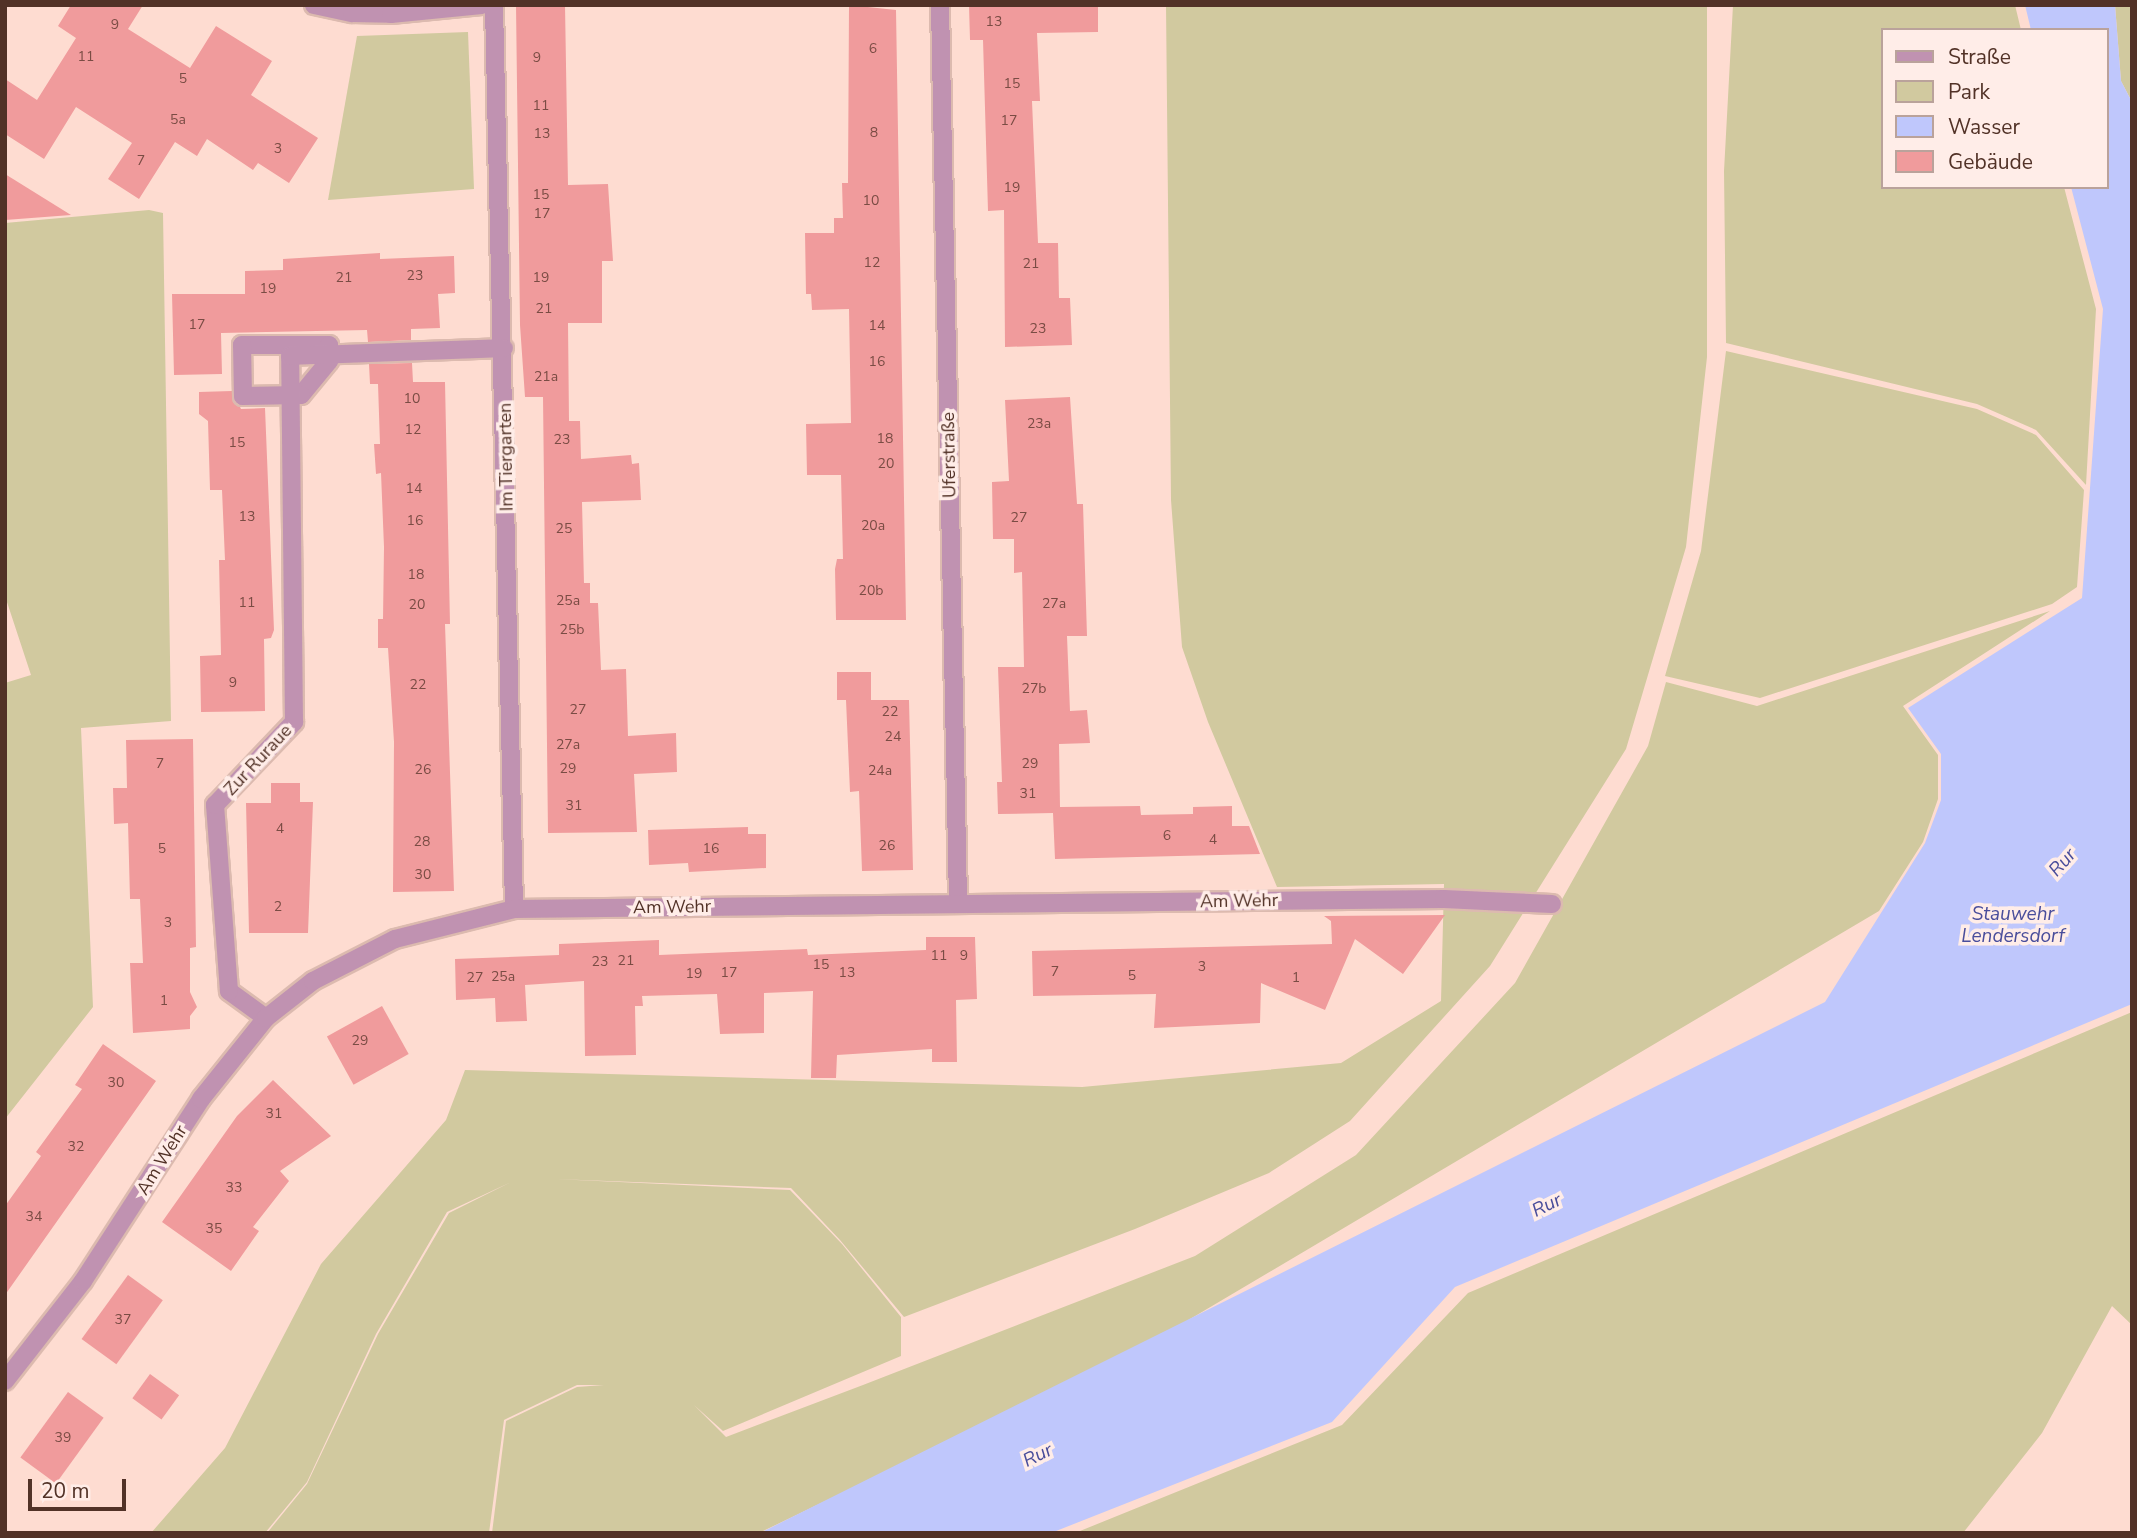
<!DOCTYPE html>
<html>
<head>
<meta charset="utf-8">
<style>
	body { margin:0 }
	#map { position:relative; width:2137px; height:1538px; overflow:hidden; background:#fedcd1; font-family:"Nunito Sans",sans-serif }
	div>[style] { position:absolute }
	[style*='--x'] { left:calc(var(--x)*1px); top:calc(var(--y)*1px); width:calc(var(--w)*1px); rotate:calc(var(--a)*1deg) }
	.green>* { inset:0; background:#d1c99f }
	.water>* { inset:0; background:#bfc7fc }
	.building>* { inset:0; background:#f09b9c; transform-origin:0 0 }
	.roads { filter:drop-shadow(2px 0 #dcbaaf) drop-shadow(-2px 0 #dcbaaf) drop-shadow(0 2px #dcbaaf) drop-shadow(0 -2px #dcbaaf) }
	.street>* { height:18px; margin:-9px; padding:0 9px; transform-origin:9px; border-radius:9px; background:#c092b1 }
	span { translate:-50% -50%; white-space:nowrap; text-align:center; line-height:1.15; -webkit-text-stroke:7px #ffede8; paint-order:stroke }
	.number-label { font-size:14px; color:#7a4c44 }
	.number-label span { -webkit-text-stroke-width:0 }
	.street-label { font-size:18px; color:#523227 }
	.water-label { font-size:19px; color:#494d9b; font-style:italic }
	.frame { position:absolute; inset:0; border:7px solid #523227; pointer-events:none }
	.legend { position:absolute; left:1881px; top:28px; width:228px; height:161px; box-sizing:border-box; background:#ffede8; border:2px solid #baa29b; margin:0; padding:9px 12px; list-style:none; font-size:21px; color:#523227 }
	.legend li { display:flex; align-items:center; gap:14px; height:35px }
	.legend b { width:35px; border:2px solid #baa29b }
	.scale { position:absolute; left:28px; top:1479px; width:98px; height:32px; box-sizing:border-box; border:4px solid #523227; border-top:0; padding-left:9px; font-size:21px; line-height:24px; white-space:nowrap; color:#523227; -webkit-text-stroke:5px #ffede8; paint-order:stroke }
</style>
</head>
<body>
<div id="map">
	<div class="green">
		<i style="clip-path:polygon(1166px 5px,1707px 5px,1707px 357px,1686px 547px,1626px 749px,1490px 966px,1350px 1121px,1269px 1173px,1135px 1229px,904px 1317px,840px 1240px,791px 1188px,555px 1179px,790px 1190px,842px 1244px,901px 1317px,901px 1356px,723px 1431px,694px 1405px,726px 1437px,863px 1385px,1195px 1256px,1356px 1155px,1515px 983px,1648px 746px,1666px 682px,1757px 706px,2050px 611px,1903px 706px,1938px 755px,1938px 799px,1923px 842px,1879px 911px,1131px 1354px,759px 1533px,492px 1533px,506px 1421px,577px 1387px,604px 1385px,577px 1385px,504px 1420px,489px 1533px,267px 1533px,307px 1484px,378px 1334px,449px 1213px,511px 1182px,447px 1212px,376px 1334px,307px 1482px,265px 1533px,151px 1533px,225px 1448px,321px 1264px,446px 1120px,465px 1070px,1082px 1087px,1341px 1063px,1441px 1001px,1444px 884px,1277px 887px,1208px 722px,1182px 647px,1171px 500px)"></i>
		<i style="clip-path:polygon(1733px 5px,2015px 5px,2021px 30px,1883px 30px,1883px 187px,2064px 187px,2096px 309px,2086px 485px,2036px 430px,1977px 404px,1726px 343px,1724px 171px)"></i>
		<i style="clip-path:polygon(2115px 5px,2132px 5px,2132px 102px,2121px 81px)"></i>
		<i style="clip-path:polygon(468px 32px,474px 189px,328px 200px,357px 36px)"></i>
		<i style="clip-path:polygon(149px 210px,163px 213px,171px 721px,81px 728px,93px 1007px,5px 1119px,5px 683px,31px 675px,5px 596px,5px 223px)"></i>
		<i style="clip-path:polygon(1726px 351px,1977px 409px,2036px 435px,2084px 490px,2077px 587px,2052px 604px,1760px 698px,1665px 676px,1701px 551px)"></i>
		<i style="clip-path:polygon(2132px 1012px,2132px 1325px,2112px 1306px,2042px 1433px,1963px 1533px,1075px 1533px,1342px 1425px,1468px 1293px)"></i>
	</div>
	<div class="water">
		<i style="clip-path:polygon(2025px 5px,2115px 5px,2121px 81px,2132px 102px,2132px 1004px,1455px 1287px,1332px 1422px,1051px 1533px,760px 1533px,1825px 1002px,1925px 843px,1941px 800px,1941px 754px,1908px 708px,2082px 598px,2103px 309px,2071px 187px,2107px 187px,2107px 30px,2031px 30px)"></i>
	</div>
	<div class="building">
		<i style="clip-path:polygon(71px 5px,143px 5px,128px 29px,190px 68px,216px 26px,272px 61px,251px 95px,318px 138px,289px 183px,258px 163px,253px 170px,207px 139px,197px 156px,175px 142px,139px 199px,108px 179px,132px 143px,76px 107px,44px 159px,5px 134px,5px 79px,37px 100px,76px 38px,58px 26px)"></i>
		<i style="clip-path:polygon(516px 5px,565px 5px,568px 185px,608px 184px,613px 261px,602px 261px,602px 323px,568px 323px,569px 421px,580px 421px,581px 459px,631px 455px,632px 464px,639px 463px,641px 500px,582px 502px,584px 583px,590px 583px,590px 603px,598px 603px,601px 670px,626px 669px,628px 736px,676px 733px,677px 772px,634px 774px,637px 832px,548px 833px,543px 397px,525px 397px,520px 325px)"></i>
		<i style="clip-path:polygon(849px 5px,896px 10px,906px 620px,836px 620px,835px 569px,837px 559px,843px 559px,841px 475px,807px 475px,806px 424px,851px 423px,849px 309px,812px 310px,811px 294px,806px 294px,805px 233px,834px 233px,834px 218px,843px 218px,842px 183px,848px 183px)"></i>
		<i style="clip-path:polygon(969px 5px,1098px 5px,1098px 32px,1037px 33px,1040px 101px,1032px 101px,1038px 243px,1058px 243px,1059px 298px,1070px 298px,1072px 345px,1005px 347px,1004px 210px,988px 211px,983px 40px,970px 40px)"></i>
		<i style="clip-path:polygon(5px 174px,71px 215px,5px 220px)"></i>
		<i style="clip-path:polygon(380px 253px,380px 259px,454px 256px,455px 293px,438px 294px,440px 328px,411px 329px,411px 340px,368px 342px,367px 330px,221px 333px,222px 374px,174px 375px,172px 294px,245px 294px,245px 271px,283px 270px,283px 259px)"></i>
		<i style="clip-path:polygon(412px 363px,413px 382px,445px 382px,450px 624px,445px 624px,454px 891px,393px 892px,394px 742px,388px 648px,378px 648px,378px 619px,383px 619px,384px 547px,381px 473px,376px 474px,374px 444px,380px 444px,378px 384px,370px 384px,369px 364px)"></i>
		<i style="clip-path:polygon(232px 391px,241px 409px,265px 408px,274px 630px,271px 638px,264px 639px,265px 711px,201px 712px,200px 656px,221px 655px,219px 560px,225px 560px,222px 490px,210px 490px,208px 421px,199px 414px,199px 392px)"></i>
		<i style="clip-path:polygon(1070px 397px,1077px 504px,1083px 504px,1087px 636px,1067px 636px,1070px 711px,1087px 710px,1090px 743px,1059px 744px,1060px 807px,1140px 806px,1141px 815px,1193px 814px,1193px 807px,1232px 806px,1232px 826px,1249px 826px,1260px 854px,1055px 859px,1053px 813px,998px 814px,997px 782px,1002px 782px,998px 667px,1024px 667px,1022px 572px,1014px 573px,1014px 539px,993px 539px,992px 482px,1009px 481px,1005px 400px)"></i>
		<i style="clip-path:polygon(837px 672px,871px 672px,871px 700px,909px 700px,913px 870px,862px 871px,859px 791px,850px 792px,846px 700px,837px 700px)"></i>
		<i style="clip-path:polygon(193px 739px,196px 947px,190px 948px,190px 992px,197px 1007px,190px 1016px,190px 1029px,133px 1033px,130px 963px,143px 963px,140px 899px,130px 899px,128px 823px,114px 824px,113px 788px,127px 788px,126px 740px)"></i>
		<i style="clip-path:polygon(271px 783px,300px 783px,300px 802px,313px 802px,308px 933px,249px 933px,246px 803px,271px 803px)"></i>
		<i style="clip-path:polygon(748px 827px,748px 834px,766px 834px,766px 868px,689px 872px,688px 863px,649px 865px,648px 830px)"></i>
		<i style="clip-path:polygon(1445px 915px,1403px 974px,1355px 939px,1325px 1010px,1261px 983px,1260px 1023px,1154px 1028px,1156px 994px,1033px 996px,1032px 951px,1332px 944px,1331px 921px,1324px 916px)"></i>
		<i style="clip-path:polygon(926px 937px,975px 937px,977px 999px,956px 1000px,957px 1062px,932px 1062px,932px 1049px,837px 1055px,836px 1078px,811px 1078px,813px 991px,764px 993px,764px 1033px,720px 1034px,717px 994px,642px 996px,643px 1006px,635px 1006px,636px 1055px,585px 1056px,584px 981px,525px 985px,527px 1021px,496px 1022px,495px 998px,456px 1000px,455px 959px,559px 955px,559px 944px,659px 940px,659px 955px,807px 949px,808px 955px,926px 950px)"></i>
		<i style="left:382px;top:1006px;width:55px;height:63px;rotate:61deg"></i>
		<i style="clip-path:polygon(103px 1044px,156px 1081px,5px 1295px,5px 1206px,41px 1156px,36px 1152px,82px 1089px,75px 1085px)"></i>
		<i style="clip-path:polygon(273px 1080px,331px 1136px,280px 1171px,289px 1181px,253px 1227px,259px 1231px,231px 1271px,162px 1222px,237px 1116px)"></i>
		<i style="left:128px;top:1275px;width:43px;height:79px;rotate:36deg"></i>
		<i style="left:150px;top:1374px;width:36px;height:30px;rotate:36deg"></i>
		<i style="left:68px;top:1392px;width:44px;height:81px;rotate:36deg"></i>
	</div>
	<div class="roads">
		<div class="street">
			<i style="--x:314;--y:5;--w:39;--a:12"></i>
			<i style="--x:352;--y:13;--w:39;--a:1"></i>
			<i style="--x:391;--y:14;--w:91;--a:-5.6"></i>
			<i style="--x:494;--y:5;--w:904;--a:88.73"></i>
			<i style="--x:940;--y:5;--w:899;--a:88.85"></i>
			<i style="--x:242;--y:345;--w:87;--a:0"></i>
			<i style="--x:329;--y:345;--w:16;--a:90"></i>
			<i style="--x:329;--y:361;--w:44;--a:129.5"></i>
			<i style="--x:301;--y:395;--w:58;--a:179"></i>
			<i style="--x:243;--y:396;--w:51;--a:-91.1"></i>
			<i style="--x:266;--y:1018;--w:46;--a:-143.9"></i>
			<i style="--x:229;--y:991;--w:187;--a:-94.3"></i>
			<i style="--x:215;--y:805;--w:115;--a:-46.4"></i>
			<i style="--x:294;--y:722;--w:366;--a:-90.6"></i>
			<i style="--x:290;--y:356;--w:214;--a:-2.1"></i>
			<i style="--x:5;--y:1381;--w:127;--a:-52"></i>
			<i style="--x:83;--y:1281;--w:217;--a:-57"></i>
			<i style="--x:201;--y:1099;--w:104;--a:-51.3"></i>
			<i style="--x:266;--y:1018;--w:60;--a:-38.2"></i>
			<i style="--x:313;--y:981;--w:92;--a:-27.1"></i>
			<i style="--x:395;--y:939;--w:123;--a:-14.1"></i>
			<i style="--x:514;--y:909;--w:930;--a:-0.62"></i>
			<i style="--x:1444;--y:899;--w:108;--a:2.7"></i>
		</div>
	</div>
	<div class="number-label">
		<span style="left:994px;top:22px">13</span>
		<span style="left:115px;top:25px">9</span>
		<span style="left:873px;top:49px">6</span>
		<span style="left:86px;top:57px">11</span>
		<span style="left:537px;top:58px">9</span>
		<span style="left:183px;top:79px">5</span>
		<span style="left:1012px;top:84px">15</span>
		<span style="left:541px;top:106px">11</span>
		<span style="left:178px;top:120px">5a</span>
		<span style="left:1009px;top:121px">17</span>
		<span style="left:874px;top:133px">8</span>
		<span style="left:542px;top:134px">13</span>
		<span style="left:278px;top:149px">3</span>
		<span style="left:141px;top:161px">7</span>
		<span style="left:1012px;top:188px">19</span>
		<span style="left:541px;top:195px">15</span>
		<span style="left:871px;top:201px">10</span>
		<span style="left:542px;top:214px">17</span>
		<span style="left:872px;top:263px">12</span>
		<span style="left:1031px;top:264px">21</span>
		<span style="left:415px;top:276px">23</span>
		<span style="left:344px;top:278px">21</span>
		<span style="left:541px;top:278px">19</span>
		<span style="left:268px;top:289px">19</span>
		<span style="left:544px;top:309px">21</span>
		<span style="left:197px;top:325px">17</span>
		<span style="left:877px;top:326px">14</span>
		<span style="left:1038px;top:329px">23</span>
		<span style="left:877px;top:362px">16</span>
		<span style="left:546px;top:377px">21a</span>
		<span style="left:412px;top:399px">10</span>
		<span style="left:1039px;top:424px">23a</span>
		<span style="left:413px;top:430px">12</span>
		<span style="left:885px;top:439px">18</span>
		<span style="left:562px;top:440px">23</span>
		<span style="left:237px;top:443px">15</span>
		<span style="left:886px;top:464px">20</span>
		<span style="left:414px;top:489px">14</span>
		<span style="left:247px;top:517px">13</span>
		<span style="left:1019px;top:518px">27</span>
		<span style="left:415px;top:521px">16</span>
		<span style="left:873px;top:526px">20a</span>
		<span style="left:564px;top:529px">25</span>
		<span style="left:416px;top:575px">18</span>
		<span style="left:871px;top:591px">20b</span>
		<span style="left:568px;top:601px">25a</span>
		<span style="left:247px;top:603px">11</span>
		<span style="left:1054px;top:604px">27a</span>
		<span style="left:417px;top:605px">20</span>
		<span style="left:572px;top:630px">25b</span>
		<span style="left:233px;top:683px">9</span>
		<span style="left:418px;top:685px">22</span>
		<span style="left:1034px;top:689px">27b</span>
		<span style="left:578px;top:710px">27</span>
		<span style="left:890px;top:712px">22</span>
		<span style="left:893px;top:737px">24</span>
		<span style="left:568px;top:745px">27a</span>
		<span style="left:160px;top:764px">7</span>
		<span style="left:1030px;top:764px">29</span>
		<span style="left:568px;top:769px">29</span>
		<span style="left:423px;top:770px">26</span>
		<span style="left:880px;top:771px">24a</span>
		<span style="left:1028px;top:794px">31</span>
		<span style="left:574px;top:806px">31</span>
		<span style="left:280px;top:829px">4</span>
		<span style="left:1167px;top:836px">6</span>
		<span style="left:1213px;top:840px">4</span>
		<span style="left:422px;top:842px">28</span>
		<span style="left:887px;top:846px">26</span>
		<span style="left:162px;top:849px">5</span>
		<span style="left:711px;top:849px">16</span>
		<span style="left:423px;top:875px">30</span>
		<span style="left:278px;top:907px">2</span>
		<span style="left:168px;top:923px">3</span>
		<span style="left:939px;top:956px">11</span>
		<span style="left:964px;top:956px">9</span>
		<span style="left:626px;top:961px">21</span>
		<span style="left:600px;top:962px">23</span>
		<span style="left:821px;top:965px">15</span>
		<span style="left:1202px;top:967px">3</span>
		<span style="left:1055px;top:972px">7</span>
		<span style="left:729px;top:973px">17</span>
		<span style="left:847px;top:973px">13</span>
		<span style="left:694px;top:974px">19</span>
		<span style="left:1132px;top:976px">5</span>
		<span style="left:503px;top:977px">25a</span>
		<span style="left:475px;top:978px">27</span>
		<span style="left:1296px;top:978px">1</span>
		<span style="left:164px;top:1001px">1</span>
		<span style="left:360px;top:1041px">29</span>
		<span style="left:116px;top:1083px">30</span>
		<span style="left:274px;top:1114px">31</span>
		<span style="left:76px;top:1147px">32</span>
		<span style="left:234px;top:1188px">33</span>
		<span style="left:34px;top:1217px">34</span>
		<span style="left:214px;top:1229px">35</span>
		<span style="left:123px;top:1320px">37</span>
		<span style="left:63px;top:1438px">39</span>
	</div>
	<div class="street-label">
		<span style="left:949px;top:455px;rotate:-91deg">Uferstraße</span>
		<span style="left:506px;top:457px;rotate:-91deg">Im Tiergarten</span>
		<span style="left:258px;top:760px;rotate:-47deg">Zur Ruraue</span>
		<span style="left:1239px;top:901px;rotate:-1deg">Am Wehr</span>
		<span style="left:672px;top:907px;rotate:-1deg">Am Wehr</span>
		<span style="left:162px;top:1160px;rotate:-58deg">Am Wehr</span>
	</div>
	<div class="water-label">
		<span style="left:2063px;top:863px;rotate:-48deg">Rur</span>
		<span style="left:2013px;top:926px">Stauwehr<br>Lendersdorf</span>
		<span style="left:1547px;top:1206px;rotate:-26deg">Rur</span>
		<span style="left:1038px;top:1456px;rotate:-26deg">Rur</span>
	</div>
	<div class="frame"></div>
	<ul class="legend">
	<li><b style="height:9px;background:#c092b1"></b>Straße</li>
	<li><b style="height:19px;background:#d1c99f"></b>Park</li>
	<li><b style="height:19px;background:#bfc7fc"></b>Wasser</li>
	<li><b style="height:19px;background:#f09b9c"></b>Gebäude</li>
	</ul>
	<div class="scale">20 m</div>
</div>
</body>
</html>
